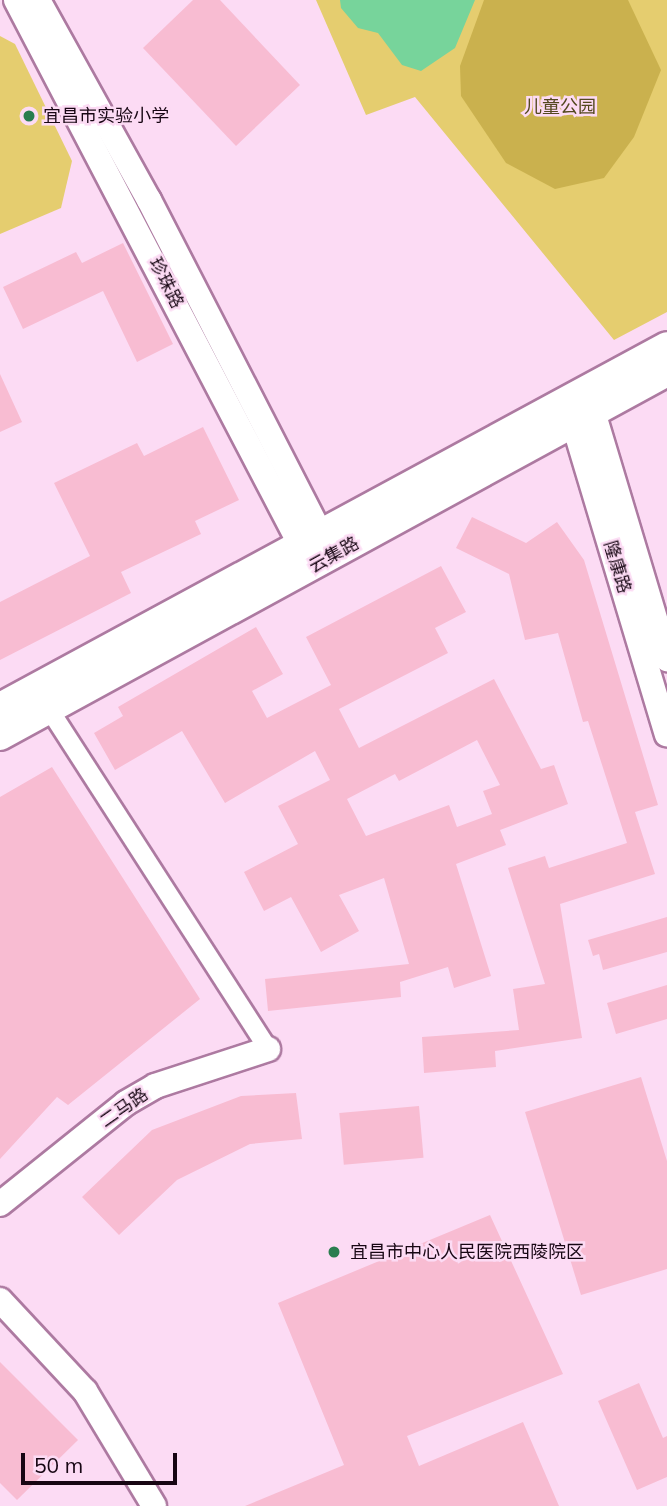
<!DOCTYPE html>
<html>
<head>
<meta charset="utf-8">
<style>
	body { margin:0 }
	#map { position:relative; width:667px; height:1506px; overflow:hidden; background:#fcdbf4; font-family:Mulish,"Noto Sans SC",sans-serif }
	div>[style] { position:absolute }
	[style*='--x'] { left:calc(var(--x)*1px); top:calc(var(--y)*1px); width:calc(var(--w)*1px); rotate:calc(var(--a)*1deg) }
	.green>* { inset:0; background:#e5cd6f }
	.forest>* { inset:0; background:#cab14e }
	.water>* { inset:0; background:#77d49b }
	.building>* { inset:0; background:#f8bcd2; transform-origin:0 0 }
	.roads { filter:drop-shadow(2px 0 #ad7aa1) drop-shadow(-2px 0 #ad7aa1) drop-shadow(0 2px #ad7aa1) drop-shadow(0 -2px #ad7aa1) }
	.street>* { height:18px; margin:-9px; padding:0 9px; transform-origin:9px; border-radius:9px; background:#fff }
	.secondary>* { height:24px; margin:-12px; padding:0 12px; transform-origin:12px; border-radius:12px; background:#fff }
	.primary>* { height:28px; margin:-14px; padding:0 14px; transform-origin:14px; border-radius:14px; background:#fff }
	.dots>* { width:19px; height:19px; translate:-50% -50%; box-sizing:border-box; border:4px solid #fcdbf4; border-radius:50% }
	span { translate:-50% -50%; white-space:nowrap; text-align:center; line-height:1.15; -webkit-text-stroke:5px #fcdbf4; paint-order:stroke }
	.park-label { font-size:18px; color:#53481f }
	.poi-label { font-size:18px; color:#170613 }
	.left { translate:0 -50%; text-align:left }
	.street-label { font-size:18px; color:#170613 }
	.scale { position:absolute; left:21px; top:1453px; width:156px; height:32px; box-sizing:border-box; border:4px solid #170613; border-top:0; padding-left:9px; font-size:21px; line-height:24px; white-space:nowrap; color:#170613; -webkit-text-stroke:5px #fcdbf4; paint-order:stroke }
</style>
</head>
<body>
<div id="map">
	<div class="green">
		<i style="clip-path:polygon(316px 0,667px 0,667px 312px,614px 340px,415px 97px,366px 115px)"></i>
		<i style="clip-path:polygon(0 36px,15px 44px,72px 161px,61px 208px,0 234px)"></i>
	</div>
	<div class="forest">
		<i style="clip-path:polygon(484px 0,628px 0,661px 70px,634px 137px,604px 178px,555px 189px,506px 163px,461px 96px,460px 66px)"></i>
	</div>
	<div class="water">
		<i style="clip-path:polygon(340px 0,475px 0,455px 48px,421px 71px,402px 65px,378px 33px,358px 28px,341px 8px)"></i>
	</div>
	<div class="building">
		<i style="clip-path:polygon(193px 0,220px 0,300px 85px,236px 146px,143px 48px)"></i>
		<i style="clip-path:polygon(123px 243px,173px 344px,137px 362px,103px 291px,23px 329px,3px 287px,76px 252px,82px 263px)"></i>
		<i style="clip-path:polygon(0 374px,22px 422px,0 432px)"></i>
		<i style="clip-path:polygon(203px 427px,239px 500px,195px 521px,201px 534px,121px 572px,131px 593px,0 660px,0 602px,90px 556px,54px 483px,137px 443px,144px 456px)"></i>
		<i style="clip-path:polygon(472px 517px,526px 543px,557px 522px,584px 560px,658px 805px,635px 812px,655px 874px,560px 904px,582px 1038px,495px 1051px,496px 1067px,424px 1073px,422px 1037px,519px 1030px,513px 989px,545px 984px,508px 868px,545px 856px,549px 868px,627px 843px,588px 721px,583px 722px,558px 633px,525px 640px,509px 574px,456px 548px)"></i>
		<i style="clip-path:polygon(evenodd,441px 566px,466px 612px,435px 628px,448px 653px,339px 709px,359px 748px,494px 679px,541px 769px,554px 765px,568px 804px,500px 830px,506px 845px,456px 864px,491px 976px,454px 988px,448px 967px,400px 982px,401px 997px,268px 1011px,265px 979px,409px 964px,384px 878px,339px 895px,359px 931px,321px 952px,291px 897px,264px 911px,244px 872px,298px 844px,278px 806px,330px 780px,315px 751px,225px 803px,182px 731px,115px 770px,94px 733px,123px 716px,118px 707px,256px 627px,283px 674px,252px 691px,267px 718px,331px 685px,306px 637px,441px 566px,477px 740px,500px 785px,483px 791px,492px 814px,457px 827px,449px 805px,366px 836px,347px 799px,395px 774px,399px 781px,477px 740px)"></i>
		<i style="clip-path:polygon(52px 767px,200px 999px,68px 1105px,57px 1097px,0 1159px,0 797px)"></i>
		<i style="clip-path:polygon(667px 917px,667px 952px,603px 970px,599px 954px,593px 956px,588px 940px)"></i>
		<i style="clip-path:polygon(667px 985px,667px 1019px,616px 1034px,607px 1003px)"></i>
		<i style="clip-path:polygon(641px 1077px,667px 1161px,667px 1269px,581px 1295px,525px 1112px)"></i>
		<i style="clip-path:polygon(296px 1093px,302px 1139px,250px 1144px,177px 1180px,119px 1235px,82px 1197px,152px 1130px,241px 1096px)"></i>
		<i style="left:419px;top:1106px;width:52px;height:80px;rotate:85deg"></i>
		<i style="clip-path:polygon(490px 1215px,563px 1374px,407px 1436px,419px 1466px,523px 1422px,559px 1506px,245px 1506px,344px 1465px,278px 1303px)"></i>
		<i style="clip-path:polygon(0 1362px,78px 1440px,17px 1500px,0 1483px)"></i>
		<i style="clip-path:polygon(639px 1383px,663px 1438px,667px 1436px,667px 1477px,637px 1490px,598px 1401px)"></i>
	</div>
	<div class="roads">
		<div class="street">
			<i style="--x:49;--y:709;--w:404;--a:57.2"></i>
		</div>
		<div class="secondary">
			<i style="--x:16;--y:0;--w:633;--a:62.42"></i>
			<i style="--x:38;--y:0;--w:229;--a:61"></i>
			<i style="--x:149;--y:200;--w:394;--a:62.8"></i>
			<i style="--x:588;--y:395;--w:276;--a:73.3"></i>
			<i style="--x:568;--y:405;--w:344;--a:73.3"></i>
			<i style="--x:0;--y:1204;--w:161;--a:-38.7"></i>
			<i style="--x:126;--y:1103;--w:34;--a:-30"></i>
			<i style="--x:155;--y:1086;--w:119;--a:-18.1"></i>
			<i style="--x:0;--y:1300;--w:125;--a:47"></i>
			<i style="--x:85;--y:1391;--w:134;--a:59"></i>
		</div>
		<div class="primary">
			<i style="--x:0;--y:707;--w:758;--a:-28.42"></i>
			<i style="--x:0;--y:736;--w:760;--a:-28.62"></i>
		</div>
	</div>
	<div class="dots">
		<i style="left:29px;top:116px;background:#2a7d4f"></i>
		<i style="left:334px;top:1252px;background:#2a7d4f"></i>
	</div>
	<div class="park-label">
		<span style="left:560px;top:107px">儿童公园</span>
	</div>
	<div class="poi-label">
		<span class="left" style="left:43px;top:116px">宜昌市实验小学</span>
		<span class="left" style="left:350px;top:1252px">宜昌市中心人民医院西陵院区</span>
	</div>
	<div class="street-label">
		<span style="left:166px;top:283px;rotate:63deg">珍珠路</span>
		<span style="left:334px;top:555px;rotate:-29deg">云集路</span>
		<span style="left:617px;top:567px;rotate:73deg">隆康路</span>
		<span style="left:124px;top:1108px;rotate:-35deg">二马路</span>
	</div>
	<div class="scale">50 m</div>
</div>
</body>
</html>
